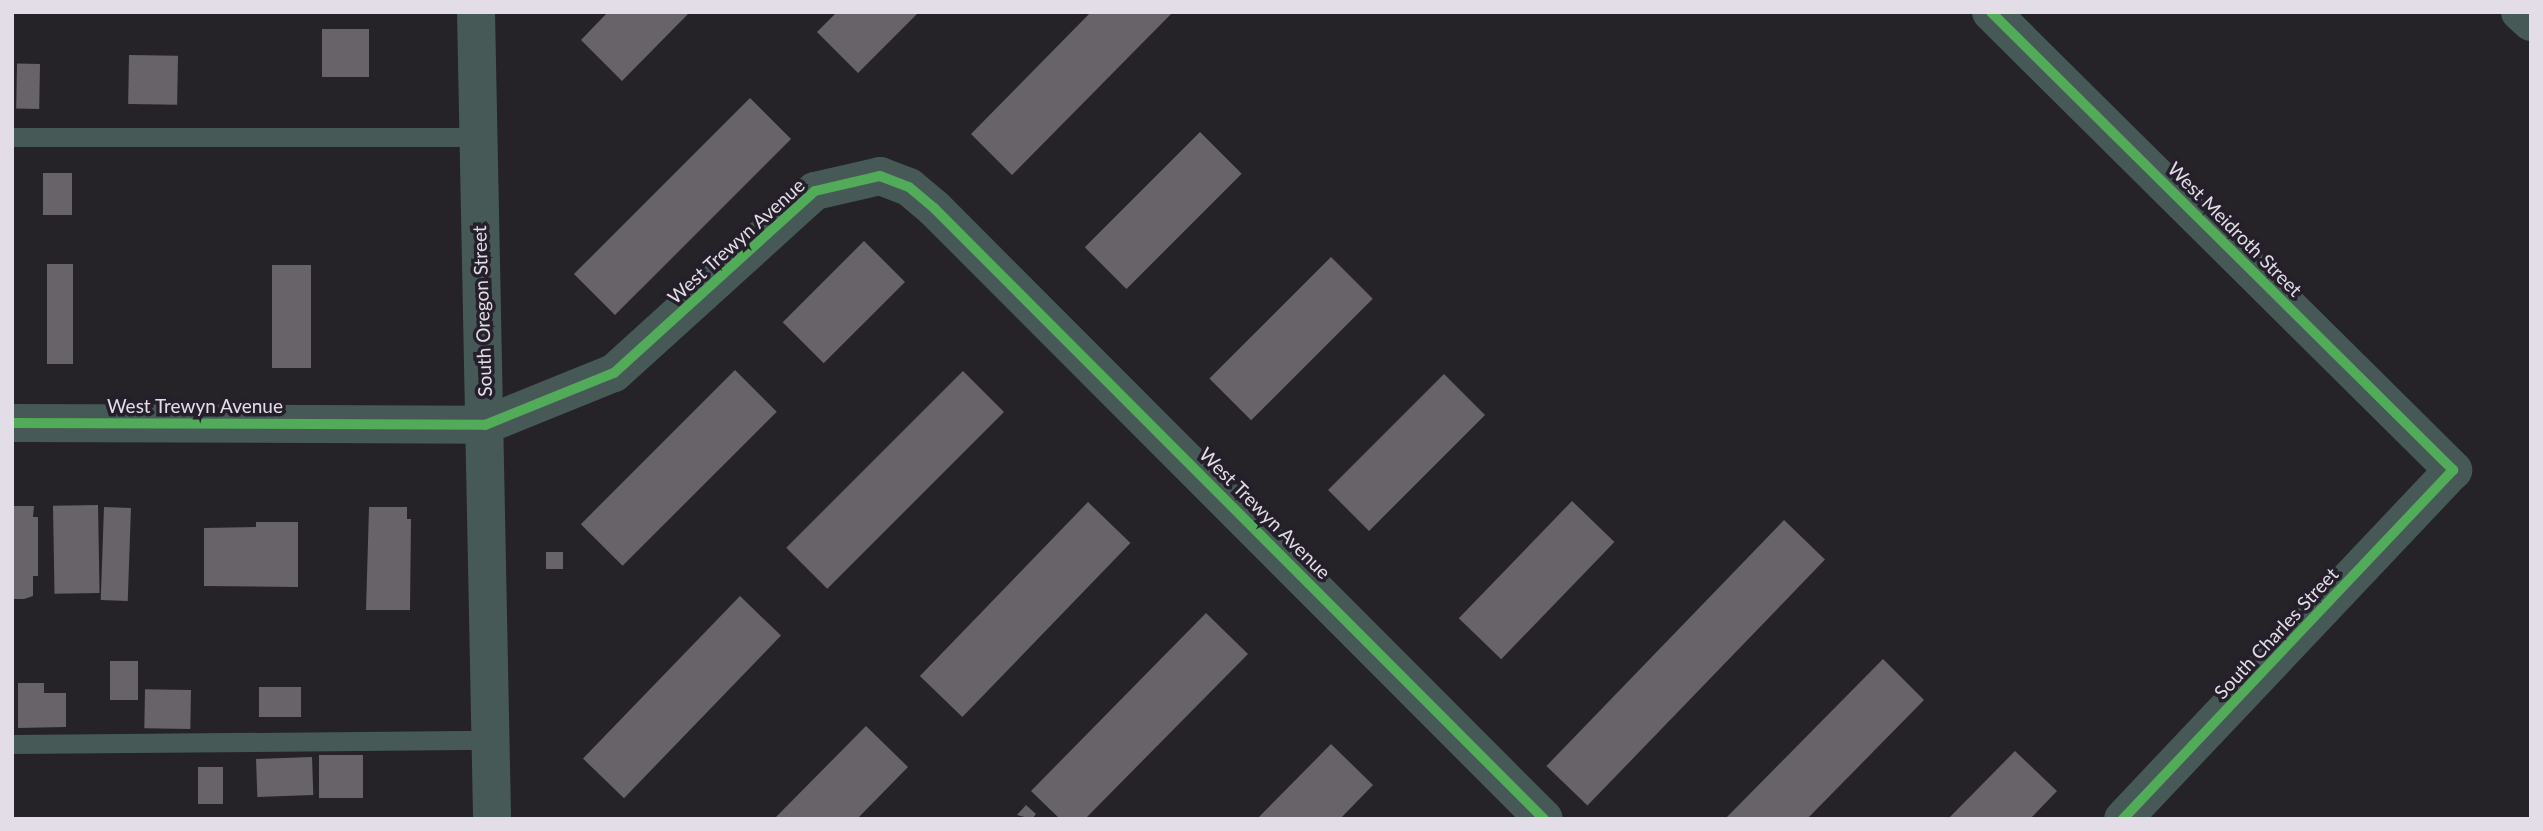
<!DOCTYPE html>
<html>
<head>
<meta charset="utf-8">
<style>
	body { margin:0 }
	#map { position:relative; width:2543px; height:831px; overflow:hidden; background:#252228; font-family:Lato,sans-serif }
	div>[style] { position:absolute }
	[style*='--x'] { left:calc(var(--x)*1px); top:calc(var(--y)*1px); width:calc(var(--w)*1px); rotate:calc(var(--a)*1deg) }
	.building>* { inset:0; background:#686368; transform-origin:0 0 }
	.lane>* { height:19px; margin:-9.5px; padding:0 9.5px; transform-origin:9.5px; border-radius:9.5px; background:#465957 }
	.street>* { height:38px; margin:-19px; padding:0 19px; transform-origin:19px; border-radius:19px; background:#465957 }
	.cycleway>* { height:10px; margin:-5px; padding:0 5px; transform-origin:5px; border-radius:5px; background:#51ab58 }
	span { translate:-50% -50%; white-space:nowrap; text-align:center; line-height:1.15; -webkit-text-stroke:7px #251f2b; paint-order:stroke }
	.street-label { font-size:19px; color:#e2dde6 }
	.frame { position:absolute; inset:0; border:14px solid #e2dde6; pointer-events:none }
</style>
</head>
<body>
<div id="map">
	<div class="building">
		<i style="clip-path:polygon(608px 12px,690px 12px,622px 81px,581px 40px)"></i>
		<i style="clip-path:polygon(837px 12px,919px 12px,858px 73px,817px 32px)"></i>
		<i style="clip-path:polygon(1091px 12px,1173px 12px,1012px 175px,971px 134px)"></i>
		<i style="left:322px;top:29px;width:47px;height:48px"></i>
		<i style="left:129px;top:55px;width:49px;height:49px;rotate:1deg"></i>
		<i style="left:40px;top:64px;width:45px;height:23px;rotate:91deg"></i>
		<i style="left:750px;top:98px;width:58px;height:249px;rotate:45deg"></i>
		<i style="left:1200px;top:132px;width:59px;height:163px;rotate:45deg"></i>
		<i style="left:43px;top:173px;width:29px;height:42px"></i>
		<i style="left:864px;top:241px;width:58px;height:115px;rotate:45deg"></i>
		<i style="left:1331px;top:257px;width:59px;height:172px;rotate:45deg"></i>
		<i style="left:47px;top:264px;width:26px;height:100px"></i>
		<i style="left:272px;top:265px;width:39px;height:103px"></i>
		<i style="left:735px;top:370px;width:59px;height:218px;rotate:45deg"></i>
		<i style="left:963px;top:371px;width:58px;height:250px;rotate:45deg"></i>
		<i style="left:1444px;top:374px;width:58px;height:164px;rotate:45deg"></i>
		<i style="left:1572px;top:501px;width:59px;height:163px;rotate:44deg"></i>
		<i style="left:1088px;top:502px;width:59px;height:242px;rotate:44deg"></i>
		<i style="left:98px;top:505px;width:88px;height:45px;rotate:89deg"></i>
		<i style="clip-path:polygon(12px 506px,34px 506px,33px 517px,38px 517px,38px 576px,33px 576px,33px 596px,24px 599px,12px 599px)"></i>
		<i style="left:104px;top:507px;width:27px;height:93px;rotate:2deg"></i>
		<i style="clip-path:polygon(369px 507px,407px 507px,407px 519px,411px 519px,410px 610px,366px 610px)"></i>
		<i style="left:1784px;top:520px;width:57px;height:342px;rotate:44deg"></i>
		<i style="clip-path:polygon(256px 522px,298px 522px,298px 587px,204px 586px,204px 528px,256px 527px)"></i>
		<i style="left:546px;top:552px;width:17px;height:17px"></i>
		<i style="left:740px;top:596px;width:57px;height:226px;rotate:44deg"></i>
		<i style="clip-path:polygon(1206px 613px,1248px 654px,1085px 819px,1060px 819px,1031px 791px)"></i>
		<i style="clip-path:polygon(1883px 659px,1924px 700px,1807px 819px,1725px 819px)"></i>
		<i style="left:138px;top:661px;width:39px;height:28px;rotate:90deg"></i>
		<i style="clip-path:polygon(18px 683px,44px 683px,44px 693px,66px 693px,66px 727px,18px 728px)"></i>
		<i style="left:259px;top:687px;width:42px;height:30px"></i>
		<i style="left:191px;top:690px;width:39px;height:46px;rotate:91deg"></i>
		<i style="clip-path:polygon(866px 726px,908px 767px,857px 819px,774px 819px)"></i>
		<i style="clip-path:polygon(1331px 744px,1373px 785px,1340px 819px,1257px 819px)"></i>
		<i style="clip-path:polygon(2015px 751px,2057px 791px,2030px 819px,1948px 819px)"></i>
		<i style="left:319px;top:755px;width:44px;height:43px"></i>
		<i style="left:312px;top:757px;width:38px;height:56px;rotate:88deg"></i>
		<i style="left:223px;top:767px;width:37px;height:25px;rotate:90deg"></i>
		<i style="clip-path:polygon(1026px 805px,1036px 814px,1032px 819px,1017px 815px)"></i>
	</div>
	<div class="lane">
		<i style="--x:12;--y:137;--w:465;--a:0"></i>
		<i style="--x:12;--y:744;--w:479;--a:-0.5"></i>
	</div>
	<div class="street">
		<i style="--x:476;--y:12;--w:807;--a:88.86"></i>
		<i style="--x:1991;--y:12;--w:651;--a:44.75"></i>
		<i style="--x:2453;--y:470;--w:480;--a:133.4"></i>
		<i style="--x:2520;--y:12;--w:15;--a:42"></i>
		<i style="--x:12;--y:423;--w:473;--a:0.2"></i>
		<i style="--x:485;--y:425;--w:139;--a:-22"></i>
		<i style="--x:614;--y:373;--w:271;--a:-42.2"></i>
		<i style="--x:815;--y:191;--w:67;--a:-13"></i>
		<i style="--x:880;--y:176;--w:31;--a:21"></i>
		<i style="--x:909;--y:187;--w:33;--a:40"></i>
		<i style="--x:934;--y:208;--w:863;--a:45.05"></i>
	</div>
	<div class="cycleway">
		<i style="--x:1991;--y:12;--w:651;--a:44.75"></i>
		<i style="--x:2453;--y:470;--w:480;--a:133.4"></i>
		<i style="--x:12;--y:423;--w:473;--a:0.2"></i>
		<i style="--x:485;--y:425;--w:139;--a:-22"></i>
		<i style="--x:614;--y:373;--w:271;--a:-42.2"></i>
		<i style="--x:815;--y:191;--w:67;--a:-13"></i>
		<i style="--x:880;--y:176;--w:31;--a:21"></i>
		<i style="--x:909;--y:187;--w:33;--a:40"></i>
		<i style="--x:934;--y:208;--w:863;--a:45.05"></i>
	</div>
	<div class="street-label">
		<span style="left:2235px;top:229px;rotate:45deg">West Meidroth Street</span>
		<span style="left:736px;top:241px;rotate:-42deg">West Trewyn Avenue</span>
		<span style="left:482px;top:311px;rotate:-92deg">South Oregon Street</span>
		<span style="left:195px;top:406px">West Trewyn Avenue</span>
		<span style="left:1265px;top:513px;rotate:45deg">West Trewyn Avenue</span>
		<span style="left:2276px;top:633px;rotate:-47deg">South Charles Street</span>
	</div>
	<div class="frame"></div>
</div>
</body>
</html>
